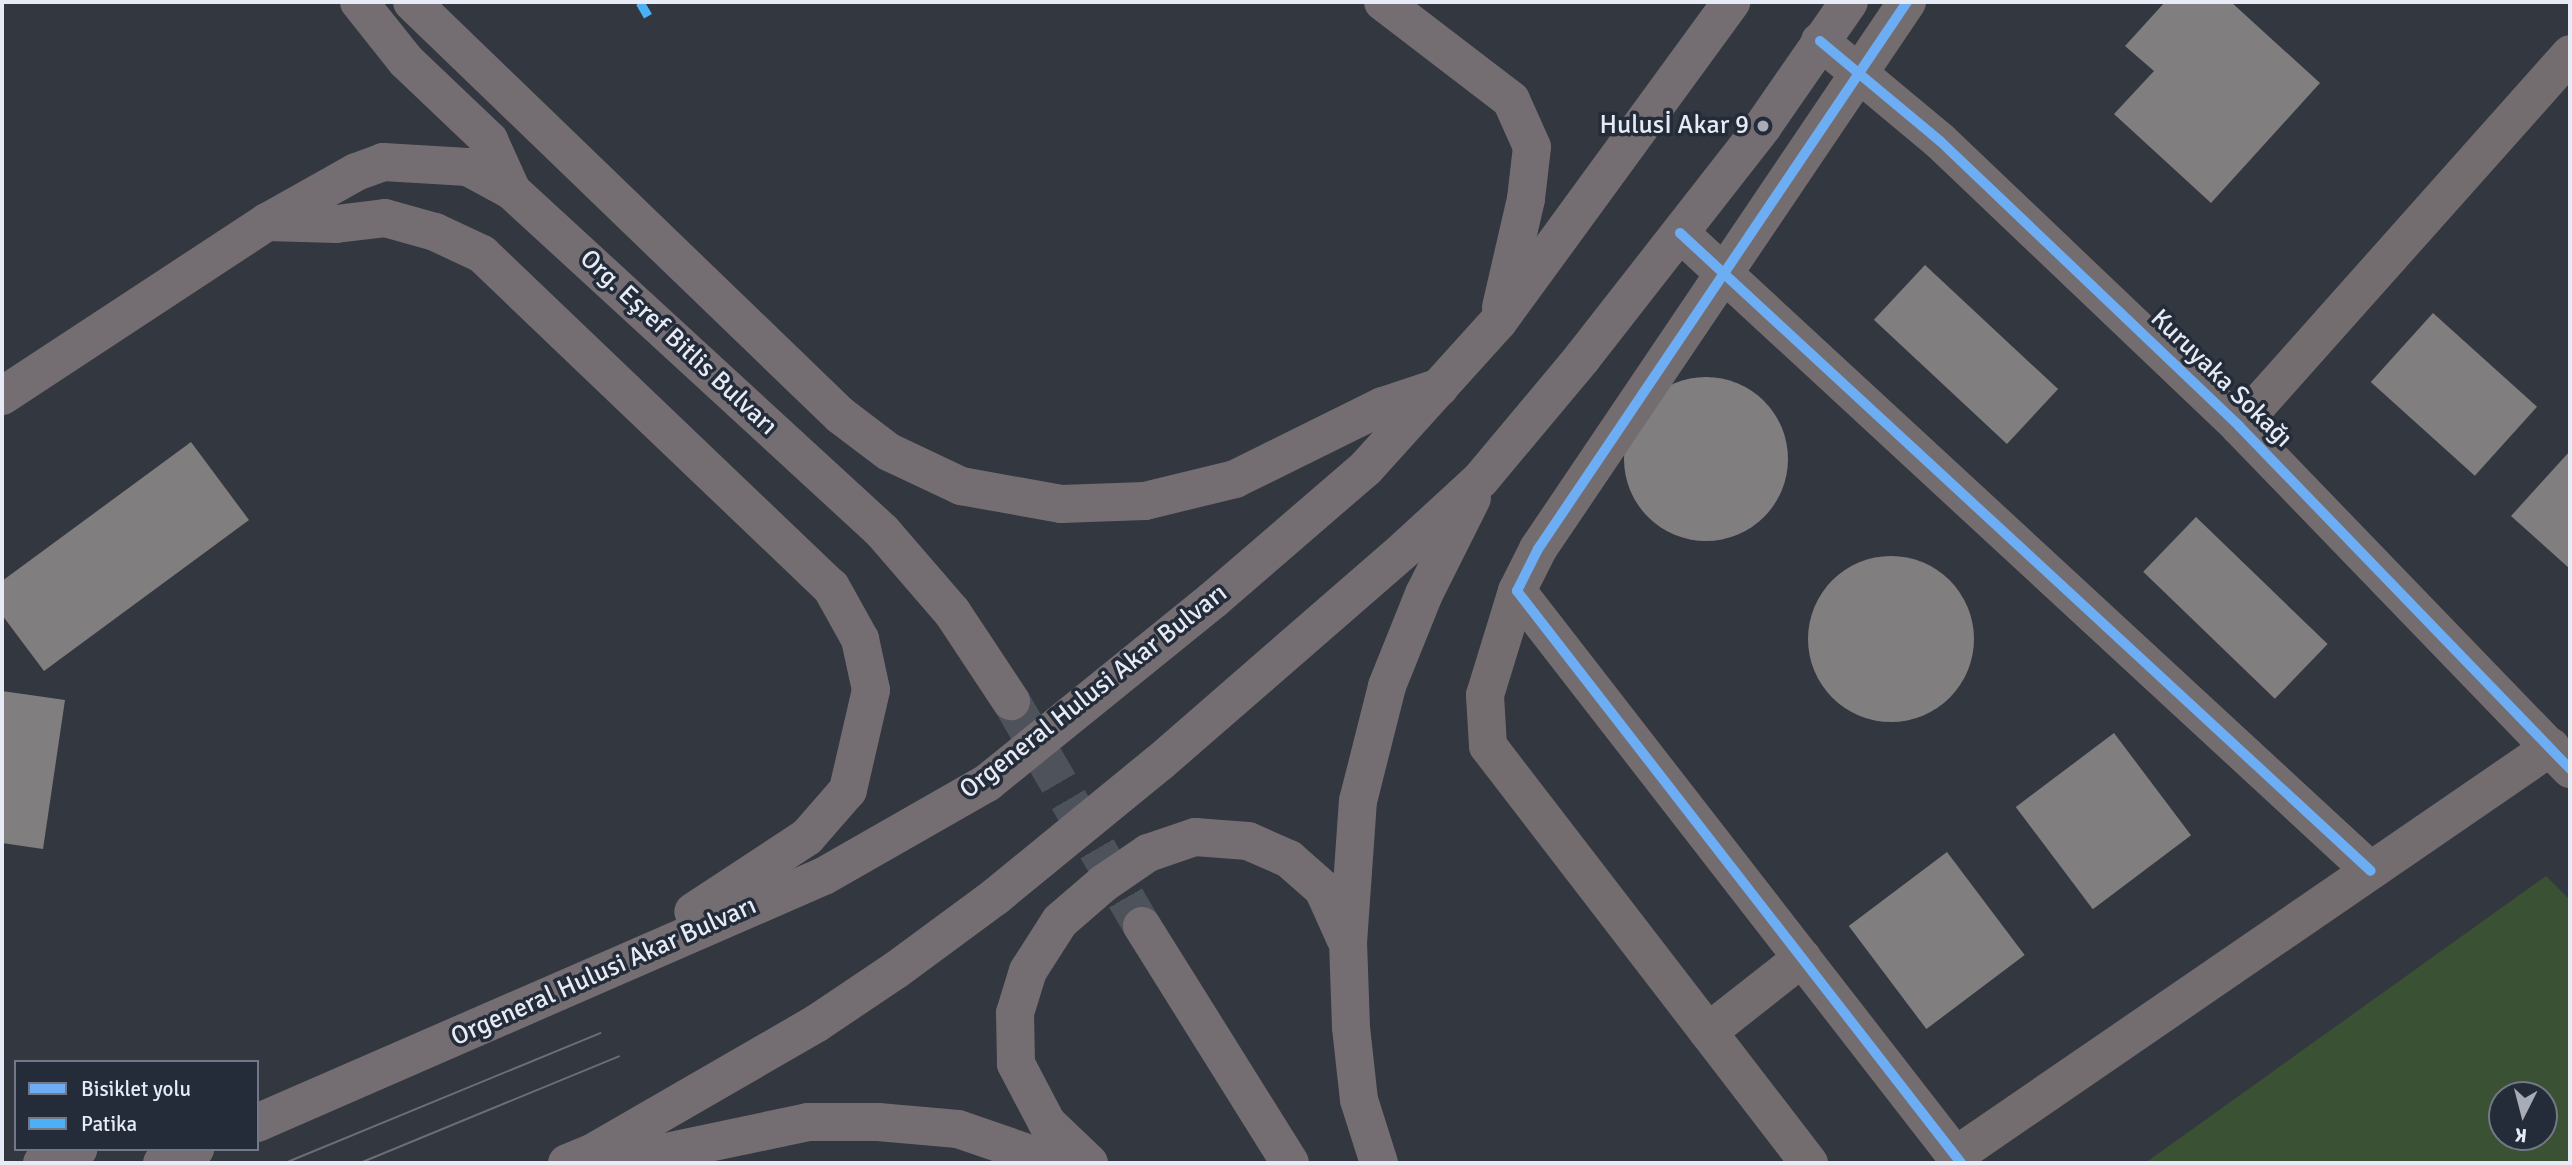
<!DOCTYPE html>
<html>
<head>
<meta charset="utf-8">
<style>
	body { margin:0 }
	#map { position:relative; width:2572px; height:1165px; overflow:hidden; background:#333740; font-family:Signika,sans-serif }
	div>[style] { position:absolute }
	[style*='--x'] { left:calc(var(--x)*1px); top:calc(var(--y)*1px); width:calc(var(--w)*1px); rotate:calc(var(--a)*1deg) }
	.green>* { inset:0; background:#3a5133 }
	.building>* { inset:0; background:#817e80; transform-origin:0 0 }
	.round { border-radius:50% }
	.major-tunnel>* { height:38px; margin-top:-19px; transform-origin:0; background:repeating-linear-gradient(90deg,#4e525b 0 38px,transparent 0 57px) }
	.minor>* { height:38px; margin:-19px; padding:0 19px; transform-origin:19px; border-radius:19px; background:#746d70 }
	.major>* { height:38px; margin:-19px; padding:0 19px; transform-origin:19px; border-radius:19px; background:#746e73 }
	.tram>* { height:2px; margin:-1px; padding:0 1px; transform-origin:1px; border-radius:1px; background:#6e6d71 }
	.quiet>* { height:9px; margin-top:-4.5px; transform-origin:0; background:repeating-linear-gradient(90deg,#4cb0f7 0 18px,transparent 0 27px) }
	.cycleway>* { height:10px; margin:-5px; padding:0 5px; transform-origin:5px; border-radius:5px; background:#6dadf4 }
	.dots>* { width:19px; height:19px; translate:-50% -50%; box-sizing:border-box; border:4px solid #242c3a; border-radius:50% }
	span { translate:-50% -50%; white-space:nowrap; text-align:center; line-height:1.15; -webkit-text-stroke:7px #242c3a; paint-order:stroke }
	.poi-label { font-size:26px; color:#e6ebf5 }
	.right { translate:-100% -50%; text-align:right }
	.street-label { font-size:26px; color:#e6ebf5 }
	.frame { position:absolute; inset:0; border:4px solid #e6ebf5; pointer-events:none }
	.legend { position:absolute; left:14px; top:1060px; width:245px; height:91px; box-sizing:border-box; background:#242c3a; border:2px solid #727885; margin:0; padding:9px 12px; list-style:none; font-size:21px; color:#e6ebf5 }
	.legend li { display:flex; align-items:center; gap:14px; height:35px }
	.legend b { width:35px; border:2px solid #727885 }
	.north { position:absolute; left:2488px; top:1081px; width:70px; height:70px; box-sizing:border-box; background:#242c3a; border:2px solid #727885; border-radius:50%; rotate:186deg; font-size:19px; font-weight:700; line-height:28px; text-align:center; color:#e6ebf5 }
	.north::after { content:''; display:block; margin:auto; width:24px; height:32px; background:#a7acb6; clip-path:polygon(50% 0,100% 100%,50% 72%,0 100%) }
</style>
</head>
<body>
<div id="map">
	<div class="green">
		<i style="clip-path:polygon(evenodd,2546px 876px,2570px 900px,2570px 1163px,2145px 1163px,2546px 876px,2502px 1095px,2544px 1095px,2544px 1137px,2502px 1137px,2502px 1095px)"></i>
	</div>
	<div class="building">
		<i style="clip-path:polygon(2165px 2px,2231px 2px,2320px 83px,2211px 203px,2114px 114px,2154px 71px,2125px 46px)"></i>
		<i style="left:1925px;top:265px;width:182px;height:75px;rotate:43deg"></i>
		<i style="left:2433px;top:313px;width:140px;height:93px;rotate:42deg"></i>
		<i class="round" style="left:1624px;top:377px;width:164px;height:164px"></i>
		<i style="clip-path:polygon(191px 442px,249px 520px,44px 671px,2px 615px,2px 581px)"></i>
		<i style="clip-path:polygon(2570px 451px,2570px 569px,2511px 516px)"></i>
		<i style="left:2196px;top:517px;width:183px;height:76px;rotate:44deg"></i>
		<i class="round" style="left:1808px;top:556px;width:166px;height:166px"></i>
		<i style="clip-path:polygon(2px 691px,65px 700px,43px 849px,2px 843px)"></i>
		<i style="left:2114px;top:733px;width:128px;height:123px;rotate:53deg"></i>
		<i style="left:1947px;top:852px;width:129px;height:123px;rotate:53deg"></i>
	</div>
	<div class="major-tunnel">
		<i style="--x:1011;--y:701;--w:260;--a:59.8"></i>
	</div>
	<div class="minor">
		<i style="--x:1820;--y:41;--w:156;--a:39.8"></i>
		<i style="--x:1940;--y:141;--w:413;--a:43.6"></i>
		<i style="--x:2239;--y:426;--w:477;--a:46"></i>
		<i style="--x:1680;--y:233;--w:940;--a:42.72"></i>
		<i style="--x:2239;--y:426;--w:498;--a:-48.3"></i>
		<i style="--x:1517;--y:591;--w:724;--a:52.18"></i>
		<i style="--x:1708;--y:1032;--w:120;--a:-38.2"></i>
		<i style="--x:1955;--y:1156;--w:723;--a:-34.46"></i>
		<i style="--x:1809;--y:1163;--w:526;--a:-127.59"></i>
		<i style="--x:1488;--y:746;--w:51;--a:-93.4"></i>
		<i style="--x:1485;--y:695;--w:109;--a:-72.9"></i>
		<i style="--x:1517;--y:591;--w:47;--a:-63.4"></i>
		<i style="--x:1538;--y:549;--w:660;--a:-56"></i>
	</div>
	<div class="major">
		<i style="--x:359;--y:2;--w:75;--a:51.5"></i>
		<i style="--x:406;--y:61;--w:115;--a:43.6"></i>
		<i style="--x:489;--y:140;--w:56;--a:65.7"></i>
		<i style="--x:412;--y:2;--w:595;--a:43.98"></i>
		<i style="--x:840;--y:415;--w:61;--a:37.1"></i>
		<i style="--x:889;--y:452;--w:80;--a:25.3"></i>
		<i style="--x:961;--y:486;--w:102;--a:10.2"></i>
		<i style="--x:1061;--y:504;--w:84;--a:-2"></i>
		<i style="--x:1145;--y:501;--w:93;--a:-13.7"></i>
		<i style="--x:1235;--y:479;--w:165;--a:-26.3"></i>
		<i style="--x:1383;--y:406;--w:60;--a:-18.4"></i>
		<i style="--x:1383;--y:2;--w:161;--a:37.4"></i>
		<i style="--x:1511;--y:100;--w:51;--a:65.9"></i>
		<i style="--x:1532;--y:147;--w:52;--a:96.6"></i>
		<i style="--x:1526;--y:199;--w:111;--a:103"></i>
		<i style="--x:267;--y:222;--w:69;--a:1.7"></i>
		<i style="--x:336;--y:224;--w:49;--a:-7"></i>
		<i style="--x:385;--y:218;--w:52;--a:15.6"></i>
		<i style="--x:435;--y:232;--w:52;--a:25.1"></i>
		<i style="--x:482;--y:254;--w:482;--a:43.7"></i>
		<i style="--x:831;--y:587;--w:60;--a:60.9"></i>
		<i style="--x:860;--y:639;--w:52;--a:77.8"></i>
		<i style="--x:871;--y:690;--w:103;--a:103"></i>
		<i style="--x:848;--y:790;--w:62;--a:131.1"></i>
		<i style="--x:807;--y:837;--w:136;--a:146.7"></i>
		<i style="--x:2;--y:396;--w:317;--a:-33.3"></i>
		<i style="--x:267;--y:222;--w:102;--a:-29.3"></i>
		<i style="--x:356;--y:172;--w:29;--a:-20"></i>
		<i style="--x:383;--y:162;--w:85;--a:3.4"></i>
		<i style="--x:468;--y:167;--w:50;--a:28.6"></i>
		<i style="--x:512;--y:191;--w:502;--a:42.58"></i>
		<i style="--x:882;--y:531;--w:107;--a:49.2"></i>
		<i style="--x:952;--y:612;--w:107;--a:56.5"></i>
		<i style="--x:1142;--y:926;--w:279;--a:58"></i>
		<i style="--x:257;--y:1123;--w:618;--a:-23.54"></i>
		<i style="--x:824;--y:876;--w:188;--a:-29.7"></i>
		<i style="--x:987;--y:783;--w:291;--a:-39"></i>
		<i style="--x:1213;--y:600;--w:202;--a:-40.8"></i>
		<i style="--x:1366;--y:468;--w:197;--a:-47.9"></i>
		<i style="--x:1498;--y:322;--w:396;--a:-53.9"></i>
		<i style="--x:595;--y:1153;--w:66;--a:0"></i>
		<i style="--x:661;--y:1153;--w:150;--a:-11.9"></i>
		<i style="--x:808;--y:1122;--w:70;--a:0"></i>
		<i style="--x:878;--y:1122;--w:80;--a:5"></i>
		<i style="--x:958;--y:1129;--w:105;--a:19"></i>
		<i style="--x:42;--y:1163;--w:39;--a:-21"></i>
		<i style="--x:162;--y:1163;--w:36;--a:-23"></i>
		<i style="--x:567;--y:1163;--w:27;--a:-22"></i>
		<i style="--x:592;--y:1153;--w:260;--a:-30"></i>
		<i style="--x:817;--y:1023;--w:95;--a:-33.9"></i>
		<i style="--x:896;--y:970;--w:123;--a:-36.4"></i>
		<i style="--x:995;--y:897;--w:212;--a:-39.3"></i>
		<i style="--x:1159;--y:763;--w:326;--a:-41"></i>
		<i style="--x:1405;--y:549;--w:103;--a:-42.6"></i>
		<i style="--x:1481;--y:479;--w:158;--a:-50.1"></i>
		<i style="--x:1582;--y:358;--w:294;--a:-52"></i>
		<i style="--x:1763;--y:126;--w:151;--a:-55.3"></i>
		<i style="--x:1089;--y:1163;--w:58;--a:-136.4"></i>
		<i style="--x:1047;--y:1123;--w:67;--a:-117.7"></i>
		<i style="--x:1016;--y:1064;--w:51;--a:-91.1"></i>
		<i style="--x:1015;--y:1013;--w:44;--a:-72.8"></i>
		<i style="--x:1028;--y:971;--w:59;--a:-57.4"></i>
		<i style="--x:1060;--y:921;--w:58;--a:-40.8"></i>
		<i style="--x:1104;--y:883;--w:53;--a:-34.3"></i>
		<i style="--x:1148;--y:853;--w:50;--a:-18.8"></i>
		<i style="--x:1195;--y:837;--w:53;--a:4.3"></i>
		<i style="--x:1248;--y:841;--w:45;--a:23.7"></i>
		<i style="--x:1289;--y:859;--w:45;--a:41.4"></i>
		<i style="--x:1323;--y:889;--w:54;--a:65.8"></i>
		<i style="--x:1379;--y:1163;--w:66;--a:-107.6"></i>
		<i style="--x:1359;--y:1100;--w:73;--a:-96.3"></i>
		<i style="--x:1351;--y:1027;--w:84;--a:-92"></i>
		<i style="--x:1348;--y:943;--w:142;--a:-86"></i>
		<i style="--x:1358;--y:801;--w:119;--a:-75.8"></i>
		<i style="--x:1387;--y:686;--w:99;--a:-68.1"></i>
		<i style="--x:1424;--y:594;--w:107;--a:-63.4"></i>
	</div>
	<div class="tram">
		<i style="--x:285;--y:1163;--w:341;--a:-22.4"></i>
		<i style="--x:360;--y:1163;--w:280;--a:-22.4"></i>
	</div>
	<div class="quiet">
		<i style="--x:640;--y:2;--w:16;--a:60"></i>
	</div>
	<div class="cycleway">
		<i style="--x:1907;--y:2;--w:660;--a:124"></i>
		<i style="--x:1538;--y:549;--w:47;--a:116.6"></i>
		<i style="--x:1517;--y:591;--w:724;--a:52.18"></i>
		<i style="--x:1820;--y:41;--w:156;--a:39.8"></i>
		<i style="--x:1940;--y:141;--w:413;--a:43.6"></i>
		<i style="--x:2239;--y:426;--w:477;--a:46"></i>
		<i style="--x:1680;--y:233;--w:940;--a:42.72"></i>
	</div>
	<div class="dots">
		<i style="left:1763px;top:126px;background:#a7acb6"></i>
	</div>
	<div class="poi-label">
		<span class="right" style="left:1749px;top:126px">Hulusİ Akar 9</span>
	</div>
	<div class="street-label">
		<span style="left:678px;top:343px;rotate:43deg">Org. Eşref Bitlis Bulvarı</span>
		<span style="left:2221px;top:379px;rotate:44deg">Kuruyaka Sokağı</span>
		<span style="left:1094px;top:692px;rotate:-38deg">Orgeneral Hulusi Akar Bulvarı</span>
		<span style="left:604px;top:972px;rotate:-24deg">Orgeneral Hulusi Akar Bulvarı</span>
	</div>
	<div class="frame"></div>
	<ul class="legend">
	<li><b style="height:9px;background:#6dadf4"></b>Bisiklet yolu</li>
	<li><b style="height:9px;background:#4cb0f7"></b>Patika</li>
	</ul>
	<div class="north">K</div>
</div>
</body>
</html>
